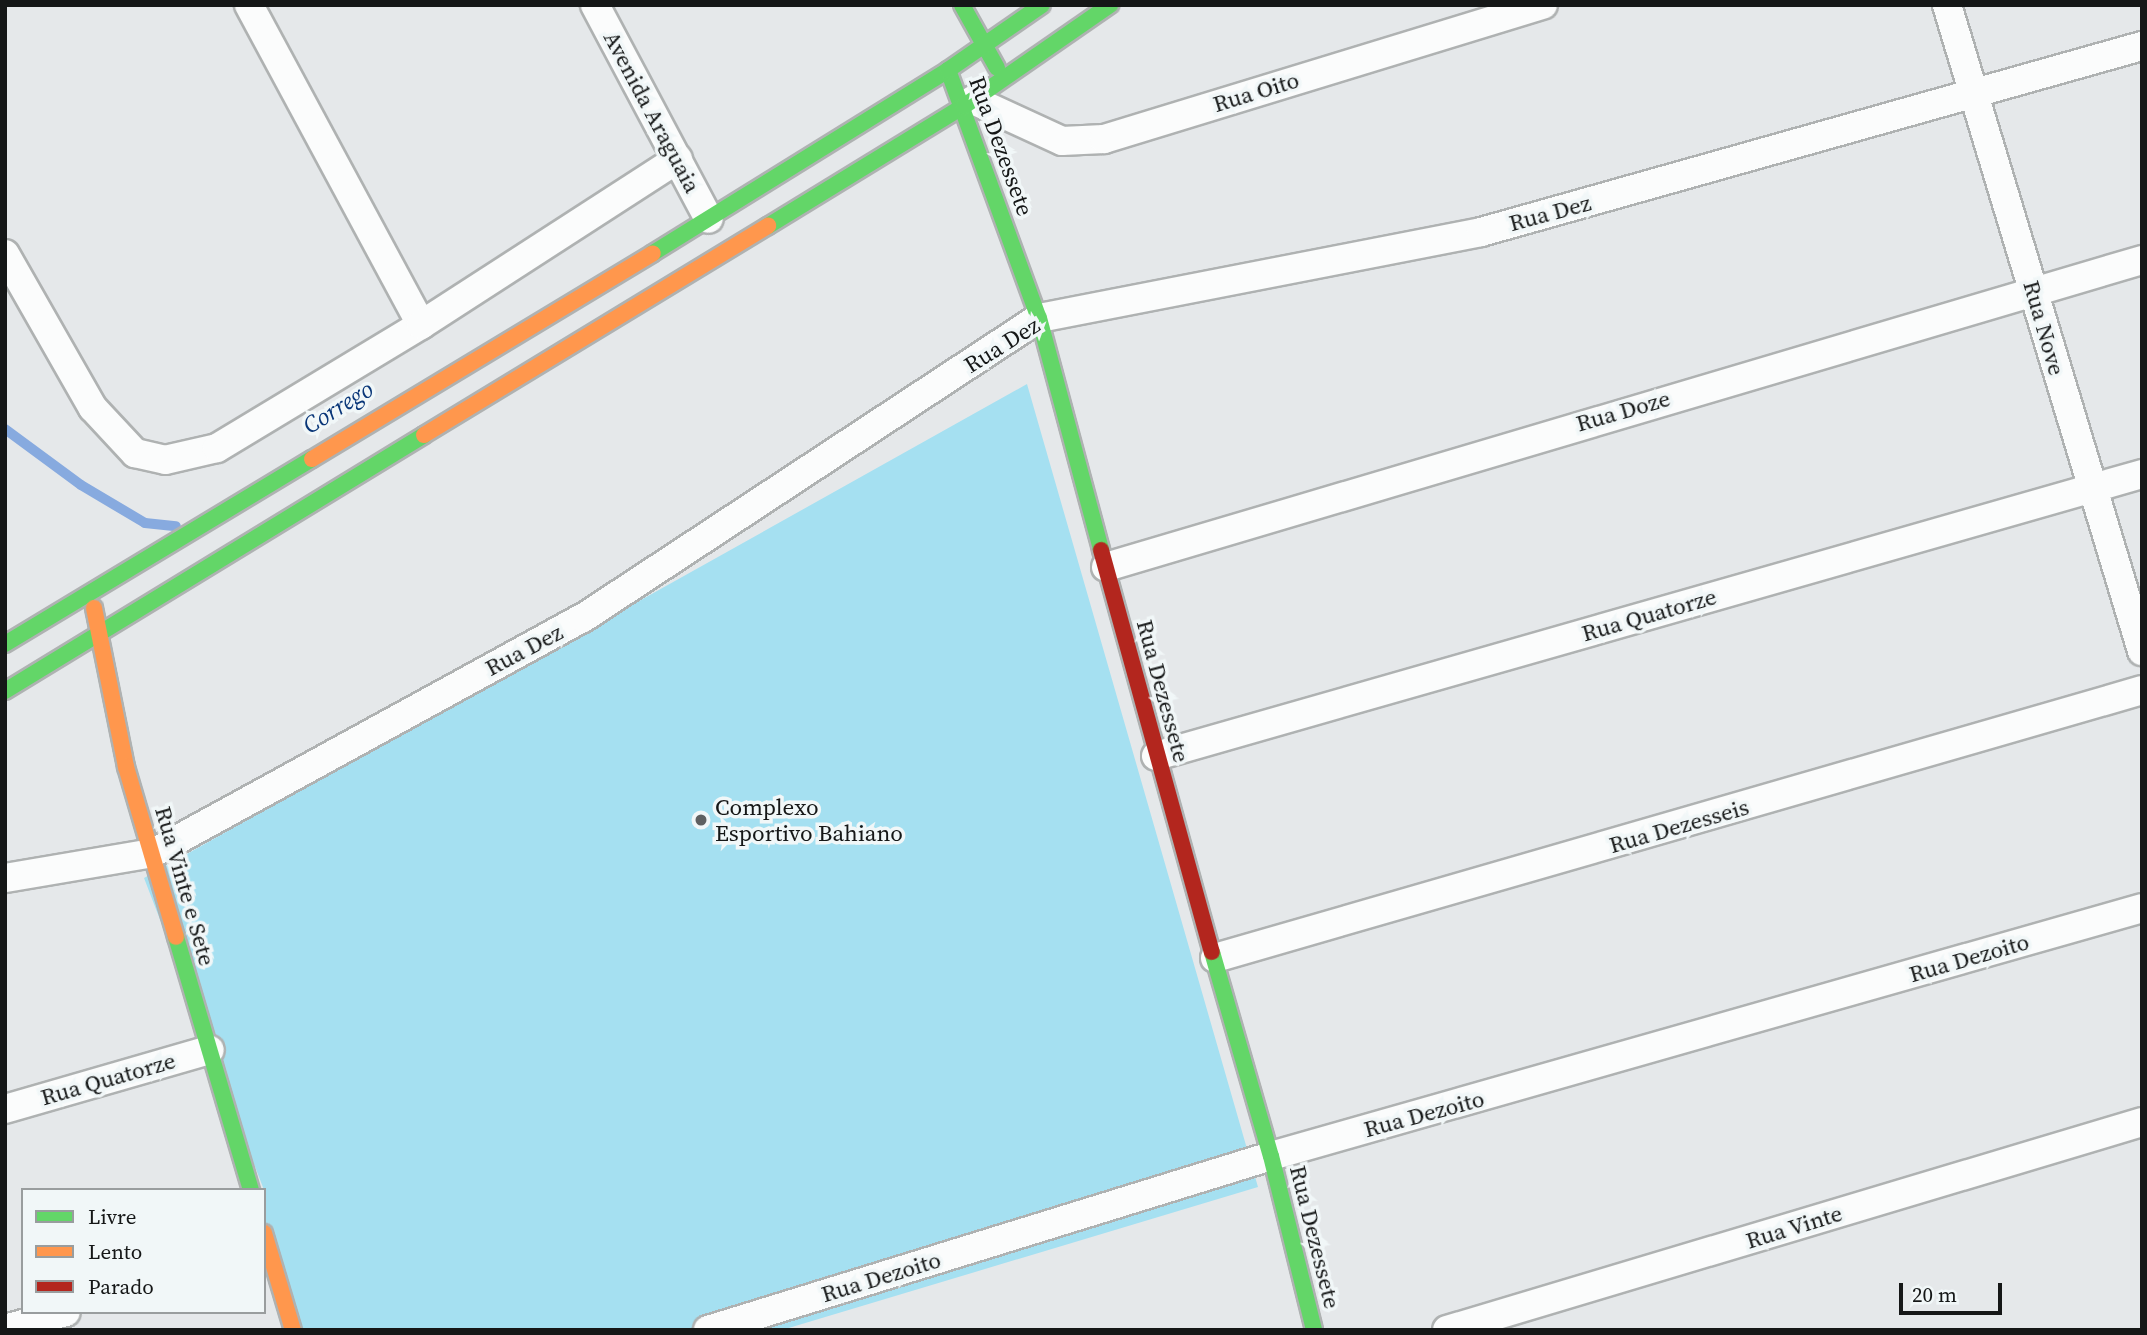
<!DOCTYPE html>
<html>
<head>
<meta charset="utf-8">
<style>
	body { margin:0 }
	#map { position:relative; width:2147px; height:1335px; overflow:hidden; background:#e5e8ea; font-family:"Source Serif 4",serif }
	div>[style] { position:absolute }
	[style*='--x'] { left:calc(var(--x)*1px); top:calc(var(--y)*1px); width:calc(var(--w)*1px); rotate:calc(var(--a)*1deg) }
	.green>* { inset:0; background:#a5e0f1 }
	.stream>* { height:10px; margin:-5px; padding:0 5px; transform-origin:5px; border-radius:5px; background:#87aadf }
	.roads { filter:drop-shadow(2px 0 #afb2b2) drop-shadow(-2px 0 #afb2b2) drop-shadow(0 2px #afb2b2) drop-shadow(0 -2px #afb2b2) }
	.street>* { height:28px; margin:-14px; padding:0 14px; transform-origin:14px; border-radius:14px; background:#fbfcfc }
	.fast>* { height:16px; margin:-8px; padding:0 8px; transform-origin:8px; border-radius:8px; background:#63d668 }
	.slow>* { height:16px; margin:-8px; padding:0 8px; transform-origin:8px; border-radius:8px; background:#ff974d }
	.jam>* { height:16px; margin:-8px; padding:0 8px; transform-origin:8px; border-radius:8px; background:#b3261e }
	.dots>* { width:19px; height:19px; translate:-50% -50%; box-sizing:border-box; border:4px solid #f1f7f8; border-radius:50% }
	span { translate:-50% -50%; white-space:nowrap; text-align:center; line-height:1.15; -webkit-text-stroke:7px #f1f7f8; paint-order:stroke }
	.street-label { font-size:23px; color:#151717 }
	.poi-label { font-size:23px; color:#151717 }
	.left { translate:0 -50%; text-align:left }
	.water-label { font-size:24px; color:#093678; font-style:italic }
	.frame { position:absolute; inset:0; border:7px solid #151717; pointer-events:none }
	.legend { position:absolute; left:21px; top:1188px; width:245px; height:126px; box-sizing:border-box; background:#f1f7f8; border:2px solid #999d9e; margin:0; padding:9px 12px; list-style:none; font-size:21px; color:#151717 }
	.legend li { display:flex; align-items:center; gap:14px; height:35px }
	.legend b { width:35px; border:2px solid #999d9e }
	.scale { position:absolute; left:1899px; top:1283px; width:103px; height:32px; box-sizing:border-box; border:4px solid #151717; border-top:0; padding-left:9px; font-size:21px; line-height:24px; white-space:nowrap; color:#151717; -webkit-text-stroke:5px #f1f7f8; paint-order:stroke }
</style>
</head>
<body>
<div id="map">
	<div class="green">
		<i style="clip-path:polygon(1027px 384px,1258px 1187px,782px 1330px,284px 1330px,264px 1267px,264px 1190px,144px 878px)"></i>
	</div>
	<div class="stream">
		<i style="--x:5;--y:429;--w:94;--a:36.4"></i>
		<i style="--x:81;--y:485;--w:74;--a:30.7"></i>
		<i style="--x:145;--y:523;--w:31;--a:6"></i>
	</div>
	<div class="roads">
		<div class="street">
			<i style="--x:249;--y:5;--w:363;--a:61.7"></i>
			<i style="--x:595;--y:5;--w:242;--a:62"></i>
			<i style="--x:1947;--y:5;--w:675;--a:73.2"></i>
			<i style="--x:973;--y:100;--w:98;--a:24.7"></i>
			<i style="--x:1062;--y:141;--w:42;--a:-2.7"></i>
			<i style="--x:1104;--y:139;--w:459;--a:-17"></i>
			<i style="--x:5;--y:254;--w:177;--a:60.3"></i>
			<i style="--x:93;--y:408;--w:62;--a:47"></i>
			<i style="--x:135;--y:453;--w:31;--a:13"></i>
			<i style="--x:165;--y:460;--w:53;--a:-13"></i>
			<i style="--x:217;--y:448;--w:238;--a:-31.1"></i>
			<i style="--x:421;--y:325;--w:306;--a:-32.9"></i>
			<i style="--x:1106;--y:567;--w:1081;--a:-16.51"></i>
			<i style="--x:1156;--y:756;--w:1026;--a:-15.96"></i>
			<i style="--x:5;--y:878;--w:150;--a:-9.6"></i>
			<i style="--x:153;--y:853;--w:490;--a:-28.7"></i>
			<i style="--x:583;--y:618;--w:546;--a:-33.34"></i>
			<i style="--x:1039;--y:318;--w:450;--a:-11"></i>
			<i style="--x:1481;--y:232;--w:687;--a:-15.72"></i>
			<i style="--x:1215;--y:958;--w:965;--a:-16.12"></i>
			<i style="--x:5;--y:1109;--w:213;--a:-16.1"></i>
			<i style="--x:5;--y:1329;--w:63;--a:-15.6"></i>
			<i style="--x:708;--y:1330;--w:589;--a:-17.17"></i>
			<i style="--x:1271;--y:1156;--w:906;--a:-15.89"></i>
			<i style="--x:1447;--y:1330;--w:725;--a:-16.66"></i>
		</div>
		<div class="fast">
			<i style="--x:962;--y:5;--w:72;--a:60.9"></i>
			<i style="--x:948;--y:70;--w:264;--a:69.9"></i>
			<i style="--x:1039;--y:318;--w:240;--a:75"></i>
			<i style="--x:768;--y:226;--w:230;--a:-31.5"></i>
			<i style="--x:964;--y:106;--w:178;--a:-34.7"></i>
			<i style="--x:653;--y:253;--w:347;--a:-31.8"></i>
			<i style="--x:948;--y:70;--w:114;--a:-34.7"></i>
			<i style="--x:5;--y:644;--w:358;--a:-31.1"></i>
			<i style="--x:5;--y:691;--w:491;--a:-31.4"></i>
			<i style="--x:176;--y:937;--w:264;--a:73.5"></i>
			<i style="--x:1212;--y:952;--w:212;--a:73.9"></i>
			<i style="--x:1271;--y:1156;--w:179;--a:76.1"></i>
		</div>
		<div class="slow">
			<i style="--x:424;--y:435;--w:403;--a:-31.3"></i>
			<i style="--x:312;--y:459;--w:398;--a:-31.1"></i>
			<i style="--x:94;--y:608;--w:162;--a:78.6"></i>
			<i style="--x:126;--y:767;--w:177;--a:73.6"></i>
			<i style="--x:264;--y:1233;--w:101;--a:73.4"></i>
		</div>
		<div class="jam">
			<i style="--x:1101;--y:550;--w:417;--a:74.6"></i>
		</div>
	</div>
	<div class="dots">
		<i style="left:701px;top:820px;background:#5e6061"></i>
	</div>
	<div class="street-label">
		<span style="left:1256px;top:92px;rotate:-17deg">Rua Oito</span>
		<span style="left:652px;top:112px;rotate:62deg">Avenida Araguaia</span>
		<span style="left:1001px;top:146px;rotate:70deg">Rua Dezessete</span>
		<span style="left:1550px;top:213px;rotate:-15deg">Rua Dez</span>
		<span style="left:2044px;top:328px;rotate:74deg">Rua Nove</span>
		<span style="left:1002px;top:345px;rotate:-32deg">Rua Dez</span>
		<span style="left:1623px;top:411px;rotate:-16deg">Rua Doze</span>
		<span style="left:1649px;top:615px;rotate:-16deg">Rua Quatorze</span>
		<span style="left:524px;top:650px;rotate:-28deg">Rua Dez</span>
		<span style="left:1163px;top:691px;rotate:75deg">Rua Dezessete</span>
		<span style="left:1679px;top:826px;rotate:-16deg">Rua Dezesseis</span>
		<span style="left:185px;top:886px;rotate:74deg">Rua Vinte e Sete</span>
		<span style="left:1969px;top:958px;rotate:-16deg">Rua Dezoito</span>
		<span style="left:108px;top:1079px;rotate:-16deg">Rua Quatorze</span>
		<span style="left:1424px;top:1114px;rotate:-15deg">Rua Dezoito</span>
		<span style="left:1794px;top:1227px;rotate:-17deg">Rua Vinte</span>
		<span style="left:1315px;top:1237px;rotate:76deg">Rua Dezessete</span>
		<span style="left:881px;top:1277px;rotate:-17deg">Rua Dezoito</span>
	</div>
	<div class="poi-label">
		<span class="left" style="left:715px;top:820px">Complexo<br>Esportivo Bahiano</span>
	</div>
	<div class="water-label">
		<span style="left:338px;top:407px;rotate:-32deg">Corrego</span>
	</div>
	<div class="frame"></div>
	<ul class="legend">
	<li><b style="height:9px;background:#63d668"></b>Livre</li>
	<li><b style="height:9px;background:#ff974d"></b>Lento</li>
	<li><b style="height:9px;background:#b3261e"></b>Parado</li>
	</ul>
	<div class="scale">20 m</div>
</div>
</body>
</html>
